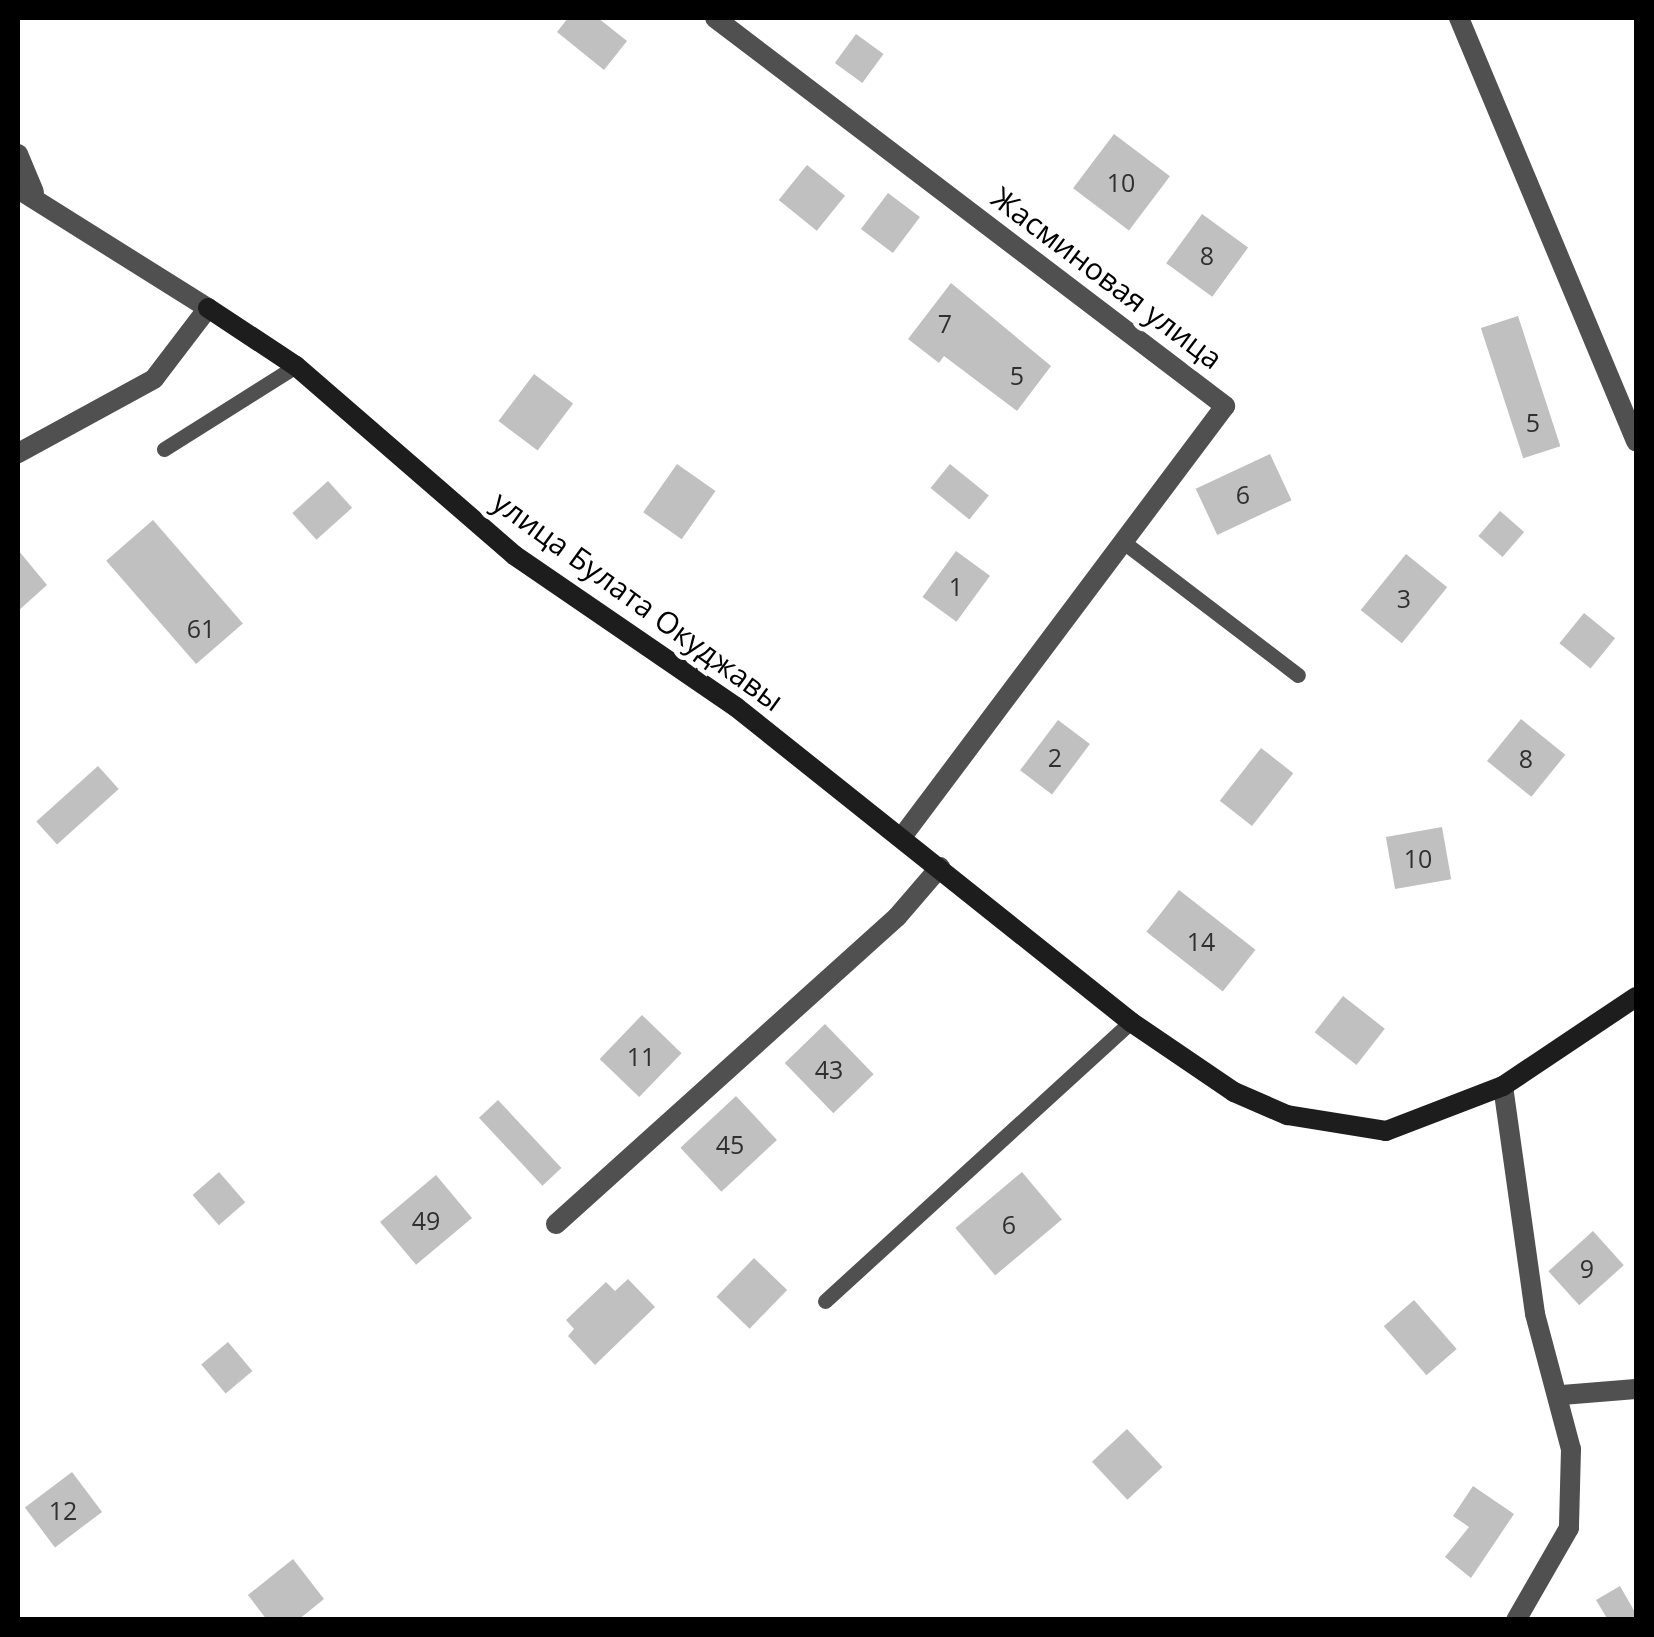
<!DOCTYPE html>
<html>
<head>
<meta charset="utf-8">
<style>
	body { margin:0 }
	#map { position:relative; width:1654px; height:1637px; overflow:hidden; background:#fff; font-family:"Open Sans",sans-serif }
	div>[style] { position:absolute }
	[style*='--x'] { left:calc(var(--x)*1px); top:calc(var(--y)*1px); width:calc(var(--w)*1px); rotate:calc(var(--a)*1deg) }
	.building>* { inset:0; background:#c0c0c0; transform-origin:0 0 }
	.lane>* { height:15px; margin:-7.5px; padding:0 7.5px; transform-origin:7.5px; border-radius:7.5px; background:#505050 }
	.street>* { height:20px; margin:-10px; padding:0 10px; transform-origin:10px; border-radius:10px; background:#505050 }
	.secondary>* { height:20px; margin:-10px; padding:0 10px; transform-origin:10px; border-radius:10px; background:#1d1d1d }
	span { translate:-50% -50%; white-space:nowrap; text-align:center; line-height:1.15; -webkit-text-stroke:9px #fff; paint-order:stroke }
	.number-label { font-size:25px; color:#303030 }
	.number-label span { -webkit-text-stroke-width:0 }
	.street-label { font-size:30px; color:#000 }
	.frame { position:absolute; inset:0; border:20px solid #000; pointer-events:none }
</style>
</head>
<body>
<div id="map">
	<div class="building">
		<i style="clip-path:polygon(568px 18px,598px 18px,627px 41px,604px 70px,557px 32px)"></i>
		<i style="left:856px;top:34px;width:34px;height:36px;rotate:36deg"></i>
		<i style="left:1114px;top:134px;width:70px;height:68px;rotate:37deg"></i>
		<i style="left:807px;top:165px;width:49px;height:45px;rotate:39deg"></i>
		<i style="left:888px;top:193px;width:40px;height:45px;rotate:37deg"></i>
		<i style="left:1202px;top:214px;width:57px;height:61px;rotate:36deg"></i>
		<i style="clip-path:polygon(951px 283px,1051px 366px,1017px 411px,944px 356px,939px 363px,908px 339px)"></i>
		<i style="left:1518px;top:316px;width:137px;height:39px;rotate:72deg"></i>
		<i style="left:534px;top:374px;width:49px;height:59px;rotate:37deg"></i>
		<i style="left:1270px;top:454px;width:51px;height:82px;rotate:65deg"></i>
		<i style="left:677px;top:464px;width:47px;height:59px;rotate:35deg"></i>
		<i style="left:950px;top:464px;width:50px;height:31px;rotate:39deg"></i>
		<i style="left:328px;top:481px;width:36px;height:48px;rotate:48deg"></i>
		<i style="left:1500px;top:511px;width:32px;height:33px;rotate:41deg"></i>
		<i style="left:153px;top:520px;width:137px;height:62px;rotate:49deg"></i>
		<i style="clip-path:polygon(18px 550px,47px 585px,18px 611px)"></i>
		<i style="left:956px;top:551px;width:42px;height:57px;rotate:36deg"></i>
		<i style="left:1406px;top:554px;width:53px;height:72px;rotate:39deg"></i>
		<i style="left:1584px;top:613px;width:40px;height:39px;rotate:39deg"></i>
		<i style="left:1521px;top:719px;width:57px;height:54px;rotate:39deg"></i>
		<i style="left:1058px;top:720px;width:40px;height:63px;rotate:37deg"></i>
		<i style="left:1261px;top:748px;width:41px;height:67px;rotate:38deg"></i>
		<i style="left:98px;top:766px;width:31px;height:83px;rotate:48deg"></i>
		<i style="left:1442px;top:827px;width:53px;height:57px;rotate:80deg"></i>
		<i style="left:1179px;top:890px;width:97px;height:53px;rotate:38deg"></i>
		<i style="left:1343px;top:996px;width:53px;height:46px;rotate:38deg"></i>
		<i style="left:642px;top:1015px;width:55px;height:61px;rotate:44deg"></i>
		<i style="left:825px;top:1024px;width:70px;height:56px;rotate:46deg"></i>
		<i style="left:736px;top:1096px;width:60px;height:76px;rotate:47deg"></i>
		<i style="left:498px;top:1100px;width:93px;height:26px;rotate:47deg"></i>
		<i style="left:219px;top:1172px;width:40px;height:35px;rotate:49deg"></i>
		<i style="left:1022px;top:1172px;width:62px;height:87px;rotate:50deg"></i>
		<i style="left:436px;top:1175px;width:56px;height:73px;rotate:50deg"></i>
		<i style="left:1593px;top:1231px;width:46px;height:60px;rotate:48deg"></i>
		<i style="left:754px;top:1258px;width:46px;height:54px;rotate:44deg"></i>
		<i style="clip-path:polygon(628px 1279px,655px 1307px,595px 1365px,568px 1336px,574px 1329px,566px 1320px,606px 1282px,615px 1291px)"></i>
		<i style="left:1414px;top:1300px;width:65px;height:40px;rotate:49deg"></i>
		<i style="left:228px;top:1342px;width:38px;height:35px;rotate:50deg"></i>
		<i style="left:1127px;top:1429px;width:52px;height:48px;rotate:47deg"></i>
		<i style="left:72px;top:1472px;width:50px;height:59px;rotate:53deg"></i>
		<i style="clip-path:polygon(1473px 1486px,1514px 1514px,1471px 1578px,1445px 1557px,1469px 1527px,1453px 1516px)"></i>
		<i style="clip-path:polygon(293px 1559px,324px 1599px,298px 1620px,267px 1620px,248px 1595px)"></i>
		<i style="clip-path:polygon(1620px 1586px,1636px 1614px,1636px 1620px,1608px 1620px,1596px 1600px)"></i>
	</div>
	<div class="lane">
		<i style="--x:164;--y:449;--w:156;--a:-32.2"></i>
		<i style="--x:1122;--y:541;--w:221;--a:37.3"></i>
		<i style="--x:825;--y:1301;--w:414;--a:-42.4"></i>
	</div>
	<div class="street">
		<i style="--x:715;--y:18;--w:641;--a:37.26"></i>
		<i style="--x:1225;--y:406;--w:539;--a:126.85"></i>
		<i style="--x:1459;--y:18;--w:459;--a:67.3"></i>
		<i style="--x:18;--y:154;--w:41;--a:67.2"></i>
		<i style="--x:18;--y:189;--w:224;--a:32.1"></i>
		<i style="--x:208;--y:308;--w:89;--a:127.3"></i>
		<i style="--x:154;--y:379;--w:155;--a:151.4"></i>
		<i style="--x:1503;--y:1086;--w:230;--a:82"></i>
		<i style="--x:1535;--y:1314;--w:140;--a:75.1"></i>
		<i style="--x:1571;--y:1449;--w:79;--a:91.5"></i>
		<i style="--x:1569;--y:1528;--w:106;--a:119.9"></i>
		<i style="--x:556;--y:1224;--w:459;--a:-42"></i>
		<i style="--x:897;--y:917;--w:66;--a:-49.3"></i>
		<i style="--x:1562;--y:1395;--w:74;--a:-4.6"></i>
	</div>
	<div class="secondary">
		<i style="--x:208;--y:308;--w:105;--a:33.4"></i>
		<i style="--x:296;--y:366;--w:289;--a:40.9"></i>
		<i style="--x:514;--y:555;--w:269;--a:34.4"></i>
		<i style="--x:736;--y:707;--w:505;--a:38.57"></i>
		<i style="--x:1131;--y:1022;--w:125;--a:34.2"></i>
		<i style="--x:1234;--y:1092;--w:58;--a:23.5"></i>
		<i style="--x:1287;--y:1115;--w:100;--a:9.2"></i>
		<i style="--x:1386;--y:1131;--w:125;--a:-21"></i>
		<i style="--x:1503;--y:1086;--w:160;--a:-33.8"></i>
	</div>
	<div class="number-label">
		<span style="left:1121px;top:182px">10</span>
		<span style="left:1207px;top:255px">8</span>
		<span style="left:945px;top:323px">7</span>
		<span style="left:1017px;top:375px">5</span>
		<span style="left:1533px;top:422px">5</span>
		<span style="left:1243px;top:494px">6</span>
		<span style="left:956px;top:586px">1</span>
		<span style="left:1404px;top:598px">3</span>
		<span style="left:201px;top:628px">61</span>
		<span style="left:1055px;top:757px">2</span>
		<span style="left:1526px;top:758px">8</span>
		<span style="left:1418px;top:858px">10</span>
		<span style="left:1201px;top:941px">14</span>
		<span style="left:641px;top:1056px">11</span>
		<span style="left:829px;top:1069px">43</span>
		<span style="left:730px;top:1144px">45</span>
		<span style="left:426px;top:1220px">49</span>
		<span style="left:1009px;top:1224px">6</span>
		<span style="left:1587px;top:1268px">9</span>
		<span style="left:63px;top:1510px">12</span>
	</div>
	<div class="street-label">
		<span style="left:1107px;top:278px;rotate:37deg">Жасминовая улица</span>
		<span style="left:638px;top:601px;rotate:36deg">улица Булата Окуджавы</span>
	</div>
	<div class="frame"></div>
</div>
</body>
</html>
